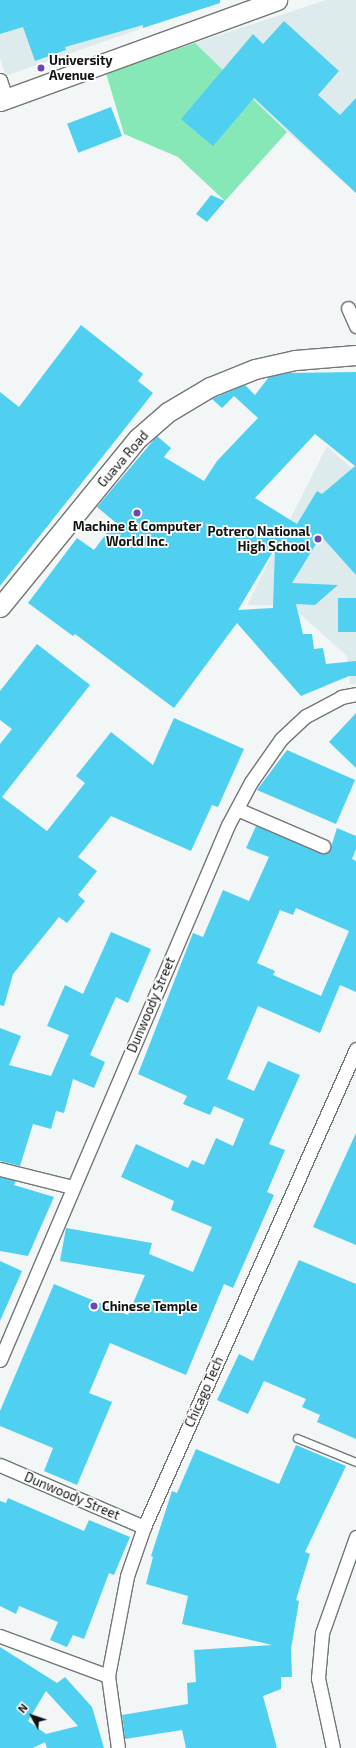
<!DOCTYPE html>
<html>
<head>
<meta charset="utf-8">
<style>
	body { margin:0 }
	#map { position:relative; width:356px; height:1748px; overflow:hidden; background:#f2f6f6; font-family:"Exo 2",sans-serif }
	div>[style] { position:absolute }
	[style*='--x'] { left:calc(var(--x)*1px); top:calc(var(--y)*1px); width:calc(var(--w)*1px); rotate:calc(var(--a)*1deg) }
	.built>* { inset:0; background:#deebec }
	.green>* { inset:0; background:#85e8b6 }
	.building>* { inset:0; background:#4fd0f0; transform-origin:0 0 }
	.roads { filter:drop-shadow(1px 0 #727676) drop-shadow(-1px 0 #727676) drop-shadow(0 1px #727676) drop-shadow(0 -1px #727676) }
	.lane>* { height:7px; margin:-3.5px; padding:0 3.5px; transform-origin:3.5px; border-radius:3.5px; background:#fff }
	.street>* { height:13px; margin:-6.5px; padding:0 6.5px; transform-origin:6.5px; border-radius:6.5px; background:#fff }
	.secondary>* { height:19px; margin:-9.5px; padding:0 9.5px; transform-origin:9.5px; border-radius:9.5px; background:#fff }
	.dots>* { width:11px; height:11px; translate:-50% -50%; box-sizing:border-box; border:2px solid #fff; border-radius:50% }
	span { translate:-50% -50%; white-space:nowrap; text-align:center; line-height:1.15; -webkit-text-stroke:3.5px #fff; paint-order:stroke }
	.poi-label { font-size:13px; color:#121313; font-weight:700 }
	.left { translate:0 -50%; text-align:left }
	.right { translate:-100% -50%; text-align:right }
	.street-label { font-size:13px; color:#121313 }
	.north { position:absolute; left:12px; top:1696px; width:40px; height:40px; -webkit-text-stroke:3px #fff; paint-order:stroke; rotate:310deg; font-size:11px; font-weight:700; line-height:16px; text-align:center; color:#121313 }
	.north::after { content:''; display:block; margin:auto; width:14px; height:18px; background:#121313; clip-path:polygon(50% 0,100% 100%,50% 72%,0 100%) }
</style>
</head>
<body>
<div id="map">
	<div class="built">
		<i style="clip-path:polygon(0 0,222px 0,6px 76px,0 58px)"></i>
		<i style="clip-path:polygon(326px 0,356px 0,356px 193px,287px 132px,195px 43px)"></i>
		<i style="clip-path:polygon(327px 446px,356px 472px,356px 684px,350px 684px,347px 656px,291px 606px,247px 605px)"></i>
	</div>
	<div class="green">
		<i style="clip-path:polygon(195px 43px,287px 132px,225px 201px,178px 157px,124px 134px,106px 73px)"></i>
	</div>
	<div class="building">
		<i style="clip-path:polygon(0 0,220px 0,220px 3px,143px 28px,143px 25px,65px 47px,66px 50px,35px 61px,23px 27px,0 34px)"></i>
		<i style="clip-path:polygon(284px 21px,339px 71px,318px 95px,340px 115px,356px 98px,356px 193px,254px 98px,213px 146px,181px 119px,253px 34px,263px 44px)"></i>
		<i style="left:111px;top:107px;width:31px;height:47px;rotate:69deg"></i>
		<i style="clip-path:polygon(211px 195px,225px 201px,207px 222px,196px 214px)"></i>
		<i style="clip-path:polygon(81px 325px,143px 374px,138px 381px,153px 393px,0 586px,0 392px,19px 407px)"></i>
		<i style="clip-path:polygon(evenodd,356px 372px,356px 575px,321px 536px,292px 583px,338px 585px,315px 605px,296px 604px,303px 634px,312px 634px,314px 649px,323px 648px,326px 664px,356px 661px,356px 676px,349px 676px,301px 696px,237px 623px,174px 708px,75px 634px,73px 636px,28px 603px,77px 538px,94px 550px,115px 522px,97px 507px,157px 436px,171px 448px,164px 457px,204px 481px,217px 461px,258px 418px,234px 396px,222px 408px,212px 399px,245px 385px,255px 395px,269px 377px,289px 373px,356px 372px,315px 434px,355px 466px,322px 494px,317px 491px,297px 524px,255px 498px,315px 434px,356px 372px,275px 548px,273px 608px,238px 610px,275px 548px)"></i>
		<i style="left:338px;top:598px;width:18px;height:34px"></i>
		<i style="clip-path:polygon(37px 644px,90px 685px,2px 797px,47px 831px,85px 783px,76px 776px,111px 732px,153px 765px,174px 718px,244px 749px,218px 807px,212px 805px,191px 851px,111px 816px,78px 857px,97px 871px,78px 895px,85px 901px,67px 923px,59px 917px,13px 974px,4px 1006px,0 1005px,0 744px,12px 729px,0 720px,0 691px)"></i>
		<i style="clip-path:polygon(356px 713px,356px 768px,329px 742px)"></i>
		<i style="clip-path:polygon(287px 750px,355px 780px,336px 824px,257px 790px)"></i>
		<i style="clip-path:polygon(evenodd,256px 826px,324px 854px,330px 850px,337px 828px,356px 836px,356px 849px,352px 859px,356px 861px,356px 992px,340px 985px,320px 1033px,258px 1006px,227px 1079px,254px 1091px,268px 1061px,300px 1075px,269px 1144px,285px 1150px,267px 1192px,274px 1195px,233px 1288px,224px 1284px,186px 1375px,110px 1343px,89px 1393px,112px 1402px,77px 1485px,44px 1471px,53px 1448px,0 1426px,0 1411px,54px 1284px,128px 1315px,145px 1275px,60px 1261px,66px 1228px,152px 1243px,149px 1254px,193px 1272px,212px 1227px,171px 1210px,174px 1201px,121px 1177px,136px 1144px,188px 1168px,192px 1160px,204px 1165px,216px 1138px,233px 1146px,244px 1119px,214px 1106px,210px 1115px,183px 1104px,187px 1096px,138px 1074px,193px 933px,203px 937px,223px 890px,249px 901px,269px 857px,246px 848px,256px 826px,296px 908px,349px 931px,321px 996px,273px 975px,275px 971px,257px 963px,280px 910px,293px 915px,296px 908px)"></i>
		<i style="clip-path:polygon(111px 932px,151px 949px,128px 1003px,116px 997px,90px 1055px,105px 1062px,94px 1088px,73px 1079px,64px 1113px,56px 1111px,51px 1129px,33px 1124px,20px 1166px,0 1161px,0 1028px,21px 1036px,9px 1065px,51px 1076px,69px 1035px,47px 1026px,65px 985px,83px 994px)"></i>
		<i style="clip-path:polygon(356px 1133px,356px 1245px,313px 1227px)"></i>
		<i style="clip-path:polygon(0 1177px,16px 1181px,14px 1185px,54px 1197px,28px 1256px,0 1251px)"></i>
		<i style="clip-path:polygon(299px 1260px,356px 1284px,356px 1439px,317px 1422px,320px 1415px,302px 1407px,306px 1399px,264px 1381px,248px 1414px,217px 1400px,239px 1354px,253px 1361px)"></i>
		<i style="clip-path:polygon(0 1261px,22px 1271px,0 1321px)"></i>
		<i style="clip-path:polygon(296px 1445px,346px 1466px,305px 1552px,310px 1554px,296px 1600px,299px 1601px,291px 1649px,292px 1677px,281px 1677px,281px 1689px,263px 1696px,277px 1748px,186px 1748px,182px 1730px,125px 1739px,122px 1715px,188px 1704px,187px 1683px,196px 1682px,194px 1650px,272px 1645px,182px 1624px,188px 1596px,146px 1584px,153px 1557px,151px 1556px,172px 1491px,177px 1493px,196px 1449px,279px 1484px)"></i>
		<i style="clip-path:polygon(8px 1498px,84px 1531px,89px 1520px,130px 1537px,114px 1575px,109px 1573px,84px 1639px,73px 1635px,67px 1647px,50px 1640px,58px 1622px,19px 1606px,16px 1614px,0 1606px,0 1501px,6px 1503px)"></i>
		<i style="clip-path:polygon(evenodd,0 1647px,57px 1683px,65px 1677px,92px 1707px,104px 1748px,47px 1748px,45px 1742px,33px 1748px,0 1748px,0 1647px,46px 1691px,78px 1726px,46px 1734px,28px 1721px,46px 1691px)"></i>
	</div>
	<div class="roads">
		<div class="lane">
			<i style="--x:297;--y:1438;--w:64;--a:22.1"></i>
		</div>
		<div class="street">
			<i style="--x:0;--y:80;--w:20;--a:72"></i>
			<i style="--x:348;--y:308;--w:20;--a:66"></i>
			<i style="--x:237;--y:809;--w:94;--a:23.3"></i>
			<i style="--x:0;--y:1169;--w:74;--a:14"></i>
			<i style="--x:0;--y:1360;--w:582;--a:-66.92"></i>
			<i style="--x:228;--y:825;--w:49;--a:-61.9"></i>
			<i style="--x:251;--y:782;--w:52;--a:-55.1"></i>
			<i style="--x:281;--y:739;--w:34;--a:-43"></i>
			<i style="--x:306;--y:716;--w:40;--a:-28"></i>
			<i style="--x:341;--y:697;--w:15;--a:-11"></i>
			<i style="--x:0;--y:1465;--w:157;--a:23.3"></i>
			<i style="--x:0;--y:1636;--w:115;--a:20.3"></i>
			<i style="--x:118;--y:1748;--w:73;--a:-97.9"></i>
			<i style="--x:108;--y:1676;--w:102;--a:-79.2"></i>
			<i style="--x:127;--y:1576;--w:52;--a:-70.9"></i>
			<i style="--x:144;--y:1527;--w:523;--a:-66.08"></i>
			<i style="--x:333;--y:1748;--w:72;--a:-102.1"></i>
			<i style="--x:318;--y:1678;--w:45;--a:-84.9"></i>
			<i style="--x:322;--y:1633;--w:102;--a:-70.5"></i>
		</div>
		<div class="secondary">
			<i style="--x:0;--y:101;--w:295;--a:-20"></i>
			<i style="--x:0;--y:607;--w:218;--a:-50.8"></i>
			<i style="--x:138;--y:438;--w:40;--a:-41"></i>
			<i style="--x:168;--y:412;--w:49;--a:-30.8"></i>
			<i style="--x:210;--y:387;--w:48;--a:-21.8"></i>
			<i style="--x:255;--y:369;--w:41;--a:-12.7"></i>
			<i style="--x:295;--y:360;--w:61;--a:-4.7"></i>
		</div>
	</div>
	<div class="dots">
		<i style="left:41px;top:68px;background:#6e45bd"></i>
		<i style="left:137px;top:513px;background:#6e45bd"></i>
		<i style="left:318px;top:539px;background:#6e45bd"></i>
		<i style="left:94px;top:1306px;background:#6e45bd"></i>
	</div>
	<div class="poi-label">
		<span class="left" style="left:49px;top:68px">University<br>Avenue</span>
		<span style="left:137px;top:534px">Machine &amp; Computer<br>World Inc.</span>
		<span class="right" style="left:310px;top:539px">Potrero National<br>High School</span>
		<span class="left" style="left:102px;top:1306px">Chinese Temple</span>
	</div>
	<div class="street-label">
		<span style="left:123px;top:459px;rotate:-49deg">Guava Road</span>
		<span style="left:151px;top:1005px;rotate:-67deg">Dunwoody Street</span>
		<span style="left:204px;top:1392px;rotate:-66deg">Chicago Tech</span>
		<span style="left:72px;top:1496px;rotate:23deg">Dunwoody Street</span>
	</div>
	<div class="north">N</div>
</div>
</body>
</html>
